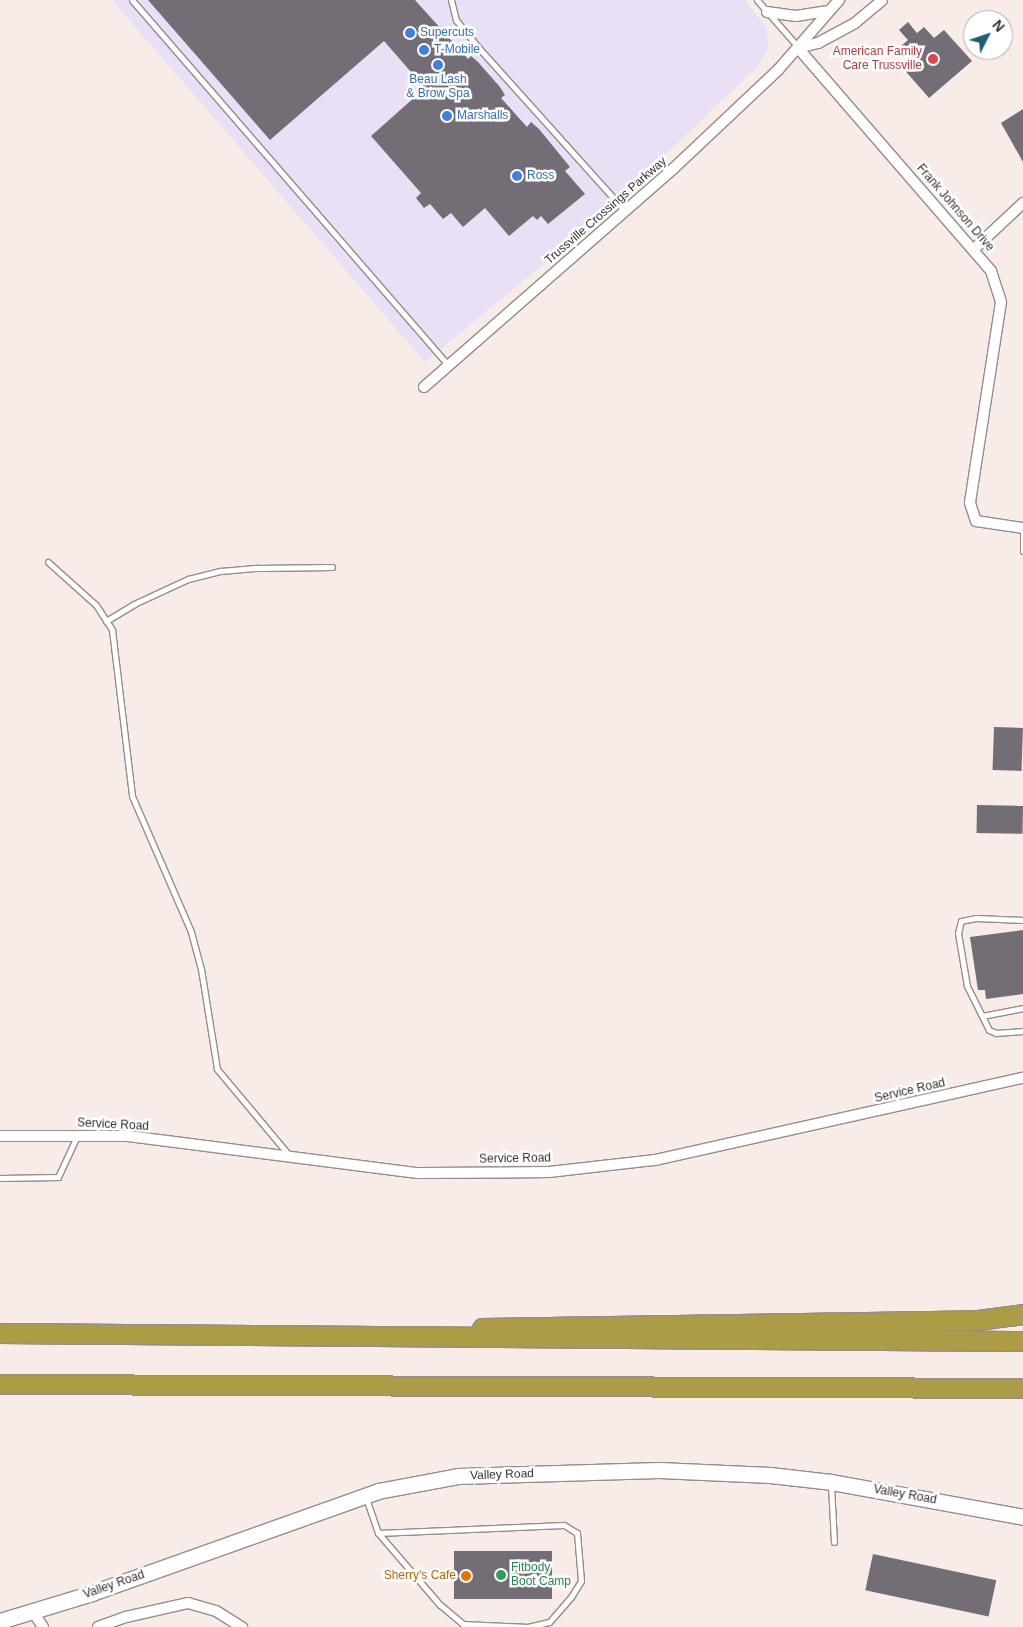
<!DOCTYPE html>
<html>
<head>
<meta charset="utf-8">
<style>
	body { margin:0 }
	#map { position:relative; width:1023px; height:1627px; overflow:hidden; background:#f7ece8; font-family:Helvetica,sans-serif }
	div>[style] { position:absolute }
	[style*='--x'] { left:calc(var(--x)*1px); top:calc(var(--y)*1px); width:calc(var(--w)*1px); rotate:calc(var(--a)*1deg) }
	.commercial>* { inset:0; background:#e9e0f5 }
	.building>* { inset:0; background:#736e76; transform-origin:0 0 }
	.roads { filter:drop-shadow(1px 0 #968c89) drop-shadow(-1px 0 #968c89) drop-shadow(0 1px #968c89) drop-shadow(0 -1px #968c89) }
	.lane>* { height:5px; margin:-2.5px; padding:0 2.5px; transform-origin:2.5px; border-radius:2.5px; background:#fff }
	.street>* { height:10px; margin:-5px; padding:0 5px; transform-origin:5px; border-radius:5px; background:#fff }
	.secondary>* { height:15px; margin:-7.5px; padding:0 7.5px; transform-origin:7.5px; border-radius:7.5px; background:#fff }
	.highway>* { height:19px; margin:-9.5px; padding:0 9.5px; transform-origin:9.5px; border-radius:9.5px; background:#ac9c47 }
	.dots>* { width:14px; height:14px; translate:-50% -50%; box-sizing:border-box; border:2px solid #fff; border-radius:50% }
	span { translate:-50% -50%; white-space:nowrap; text-align:center; line-height:1.15; -webkit-text-stroke:5px #fff; paint-order:stroke }
	.shop-label { font-size:12px; color:#366cbe }
	.left { translate:0 -50%; text-align:left }
	.health-label { font-size:12px; color:#be3a42 }
	.right { translate:-100% -50%; text-align:right }
	.street-label { font-size:12px; color:#35302f }
	.leisure-label { font-size:12px; color:#27864d }
	.food-label { font-size:12px; color:#c56008 }
	.north { position:absolute; left:963px; top:10px; width:50px; height:50px; box-sizing:border-box; background:#fff; border:1px solid #aeacac; border-radius:50%; rotate:49deg; font-size:14px; font-weight:700; line-height:20px; text-align:center; color:#35302f }
	.north::after { content:''; display:block; margin:auto; width:18px; height:22px; background:#1c6072; clip-path:polygon(50% 0,100% 100%,50% 72%,0 100%) }
</style>
</head>
<body>
<div id="map">
	<div class="commercial">
		<i style="clip-path:polygon(112px 0,745px 0,766px 28px,769px 48px,756px 68px,597px 220px,425px 362px)"></i>
	</div>
	<div class="building">
		<i style="clip-path:polygon(148px 0,415px 0,468px 59px,471px 56px,478px 62px,500px 87px,505px 95px,501px 98px,527px 127px,531px 122px,539px 129px,570px 167px,565px 171px,585px 194px,548px 224px,541px 216px,537px 220px,533px 216px,509px 236px,485px 208px,463px 227px,451px 213px,443px 219px,430px 204px,424px 208px,416px 198px,421px 193px,371px 136px,425px 88px,384px 41px,270px 140px)"></i>
		<i style="clip-path:polygon(908px 22px,917px 33px,924px 27px,934px 38px,944px 30px,972px 61px,929px 98px,901px 66px,911px 57px,901px 46px,908px 40px,899px 30px)"></i>
		<i style="clip-path:polygon(1023px 109px,1023px 162px,1001px 123px)"></i>
		<i style="left:994px;top:727px;width:29px;height:43px;rotate:2deg"></i>
		<i style="left:977px;top:805px;width:46px;height:28px;rotate:1deg"></i>
		<i style="clip-path:polygon(1023px 930px,1023px 994px,986px 999px,985px 990px,978px 990px,970px 937px)"></i>
		<i style="left:454px;top:1551px;width:98px;height:48px"></i>
		<i style="left:873px;top:1554px;width:126px;height:37px;rotate:12deg"></i>
	</div>
	<div class="roads">
		<div class="lane">
			<i style="--x:132;--y:0;--w:483;--a:49.1"></i>
			<i style="--x:451;--y:0;--w:21;--a:76"></i>
			<i style="--x:456;--y:20;--w:33;--a:51"></i>
			<i style="--x:477;--y:46;--w:220;--a:48.1"></i>
			<i style="--x:757;--y:0;--w:62;--a:48.9"></i>
			<i style="--x:1023;--y:530;--w:21;--a:90"></i>
			<i style="--x:48;--y:562;--w:64;--a:41.9"></i>
			<i style="--x:96;--y:605;--w:30;--a:57"></i>
			<i style="--x:112;--y:630;--w:167;--a:83.1"></i>
			<i style="--x:132;--y:796;--w:148;--a:66.5"></i>
			<i style="--x:191;--y:932;--w:38;--a:75"></i>
			<i style="--x:201;--y:969;--w:101;--a:80.9"></i>
			<i style="--x:217;--y:1069;--w:112;--a:50.1"></i>
			<i style="--x:106;--y:621;--w:33;--a:-31"></i>
			<i style="--x:134;--y:604;--w:60;--a:-24.8"></i>
			<i style="--x:188;--y:579;--w:34;--a:-14"></i>
			<i style="--x:221;--y:571;--w:37;--a:-5"></i>
			<i style="--x:258;--y:568;--w:74;--a:-0.8"></i>
			<i style="--x:1023;--y:920;--w:47;--a:-177.6"></i>
			<i style="--x:976;--y:918;--w:15;--a:169"></i>
			<i style="--x:961;--y:921;--w:12;--a:104"></i>
			<i style="--x:958;--y:933;--w:54;--a:80.4"></i>
			<i style="--x:967;--y:986;--w:49;--a:63.4"></i>
			<i style="--x:989;--y:1030;--w:8;--a:23"></i>
			<i style="--x:996;--y:1033;--w:27;--a:-4"></i>
			<i style="--x:982;--y:1016;--w:42;--a:-11"></i>
			<i style="--x:0;--y:1178;--w:58;--a:-1"></i>
			<i style="--x:58;--y:1177;--w:45;--a:-65.1"></i>
			<i style="--x:831;--y:1485;--w:57;--a:87"></i>
			<i style="--x:366;--y:1498;--w:37;--a:71"></i>
			<i style="--x:378;--y:1533;--w:186;--a:-2.5"></i>
			<i style="--x:564;--y:1525;--w:15;--a:32"></i>
			<i style="--x:577;--y:1533;--w:48;--a:85.2"></i>
			<i style="--x:581;--y:1581;--w:19;--a:122"></i>
			<i style="--x:571;--y:1597;--w:33;--a:131"></i>
			<i style="--x:549;--y:1622;--w:22;--a:167"></i>
			<i style="--x:528;--y:1627;--w:65;--a:-177.4"></i>
			<i style="--x:463;--y:1624;--w:30;--a:-140"></i>
			<i style="--x:440;--y:1605;--w:95;--a:-130.7"></i>
		</div>
		<div class="street">
			<i style="--x:767;--y:12;--w:29;--a:8"></i>
			<i style="--x:796;--y:16;--w:31;--a:-9"></i>
			<i style="--x:798;--y:48;--w:295;--a:49.1"></i>
			<i style="--x:991;--y:271;--w:33;--a:72"></i>
			<i style="--x:1001;--y:302;--w:203;--a:98.8"></i>
			<i style="--x:970;--y:503;--w:19;--a:72"></i>
			<i style="--x:976;--y:521;--w:48;--a:8.5"></i>
			<i style="--x:798;--y:48;--w:21;--a:-14"></i>
			<i style="--x:818;--y:43;--w:42;--a:-28.4"></i>
			<i style="--x:855;--y:23;--w:35;--a:-40"></i>
			<i style="--x:975;--y:248;--w:66;--a:-43.2"></i>
			<i style="--x:424;--y:387;--w:332;--a:-41.2"></i>
			<i style="--x:674;--y:168;--w:143;--a:-43.3"></i>
			<i style="--x:778;--y:70;--w:93;--a:-48.9"></i>
			<i style="--x:0;--y:1136;--w:128;--a:0"></i>
			<i style="--x:128;--y:1136;--w:292;--a:7.3"></i>
			<i style="--x:418;--y:1173;--w:131;--a:-0.4"></i>
			<i style="--x:549;--y:1172;--w:107;--a:-6.5"></i>
			<i style="--x:655;--y:1160;--w:377;--a:-12.6"></i>
			<i style="--x:33;--y:1612;--w:18;--a:56"></i>
			<i style="--x:98;--y:1627;--w:30;--a:-20"></i>
			<i style="--x:126;--y:1617;--w:64;--a:-12.7"></i>
			<i style="--x:188;--y:1603;--w:29;--a:16"></i>
			<i style="--x:216;--y:1611;--w:31;--a:32"></i>
		</div>
		<div class="secondary">
			<i style="--x:0;--y:1621;--w:96;--a:-16.9"></i>
			<i style="--x:92;--y:1593;--w:304;--a:-19.6"></i>
			<i style="--x:378;--y:1491;--w:81;--a:-10.6"></i>
			<i style="--x:458;--y:1476;--w:201;--a:-1.7"></i>
			<i style="--x:659;--y:1470;--w:111;--a:2.6"></i>
			<i style="--x:770;--y:1475;--w:61;--a:6.5"></i>
			<i style="--x:831;--y:1482;--w:195;--a:10.3"></i>
		</div>
		<div class="highway">
			<i style="--x:482;--y:1328;--w:496;--a:-0.9"></i>
			<i style="--x:978;--y:1320;--w:45;--a:-7.6"></i>
			<i style="--x:0;--y:1333;--w:1023;--a:0.45"></i>
			<i style="--x:0;--y:1384;--w:1023;--a:0.22"></i>
		</div>
	</div>
	<div class="dots">
		<i style="left:410px;top:33px;background:#3f7fe0"></i>
		<i style="left:424px;top:50px;background:#3f7fe0"></i>
		<i style="left:933px;top:59px;background:#e0444e"></i>
		<i style="left:438px;top:65px;background:#3f7fe0"></i>
		<i style="left:447px;top:116px;background:#3f7fe0"></i>
		<i style="left:517px;top:176px;background:#3f7fe0"></i>
		<i style="left:501px;top:1575px;background:#2e9e5b"></i>
		<i style="left:466px;top:1576px;background:#e8710a"></i>
	</div>
	<div class="shop-label">
		<span class="left" style="left:420px;top:33px">Supercuts</span>
		<span class="left" style="left:434px;top:50px">T-Mobile</span>
		<span style="left:438px;top:87px">Beau Lash<br>&amp; Brow Spa</span>
		<span class="left" style="left:457px;top:116px">Marshalls</span>
		<span class="left" style="left:527px;top:176px">Ross</span>
	</div>
	<div class="health-label">
		<span class="right" style="left:922px;top:59px">American Family<br>Care Trussville</span>
	</div>
	<div class="street-label">
		<span style="left:955px;top:208px;rotate:49deg">Frank Johnson Drive</span>
		<span style="left:606px;top:211px;rotate:-41deg">Trussville Crossings Parkway</span>
		<span style="left:910px;top:1091px;rotate:-13deg">Service Road</span>
		<span style="left:113px;top:1125px;rotate:3deg">Service Road</span>
		<span style="left:515px;top:1159px;rotate:-1deg">Service Road</span>
		<span style="left:502px;top:1475px;rotate:-2deg">Valley Road</span>
		<span style="left:905px;top:1495px;rotate:10deg">Valley Road</span>
		<span style="left:114px;top:1585px;rotate:-19deg">Valley Road</span>
	</div>
	<div class="leisure-label">
		<span class="left" style="left:511px;top:1575px">Fitbody<br>Boot Camp</span>
	</div>
	<div class="food-label">
		<span class="right" style="left:456px;top:1576px">Sherry's Cafe</span>
	</div>
	<div class="north">N</div>
</div>
</body>
</html>
